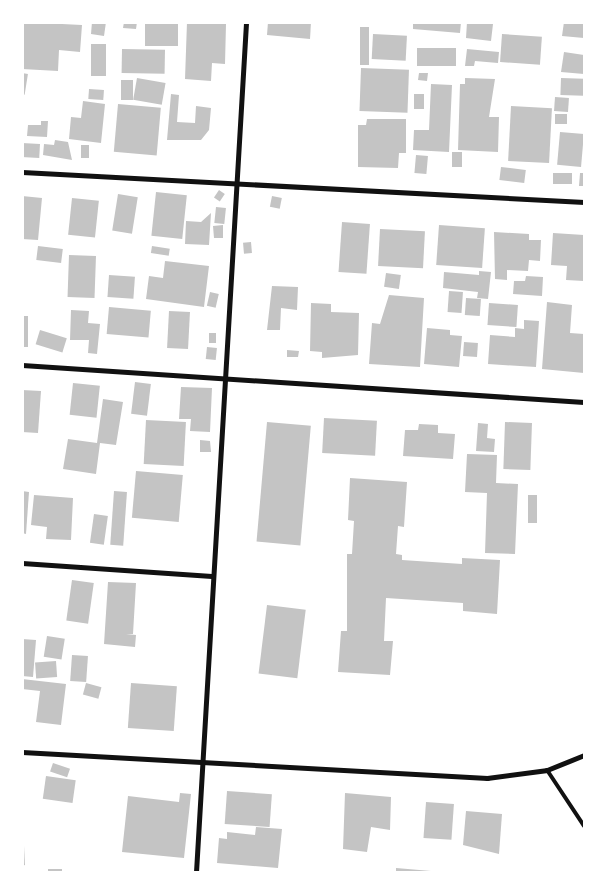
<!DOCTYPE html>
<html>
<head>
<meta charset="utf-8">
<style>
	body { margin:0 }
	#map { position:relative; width:607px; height:895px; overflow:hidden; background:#fff; font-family:"Fira Sans Condensed",sans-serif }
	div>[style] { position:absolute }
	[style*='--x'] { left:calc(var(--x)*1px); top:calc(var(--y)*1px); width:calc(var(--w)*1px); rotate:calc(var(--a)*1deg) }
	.building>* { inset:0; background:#c4c4c4; transform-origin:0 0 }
	.service>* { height:4px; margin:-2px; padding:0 2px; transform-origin:2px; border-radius:2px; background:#111 }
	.minor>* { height:5px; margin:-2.5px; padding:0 2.5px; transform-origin:2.5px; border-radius:2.5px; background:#111 }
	span { translate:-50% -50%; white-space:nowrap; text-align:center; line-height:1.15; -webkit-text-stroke:4px #fff; paint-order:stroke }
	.frame { position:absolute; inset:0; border:24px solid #fff; pointer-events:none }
</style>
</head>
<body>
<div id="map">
	<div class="building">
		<i style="clip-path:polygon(22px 22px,82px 25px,80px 52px,59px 50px,58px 71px,22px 69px)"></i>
		<i style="clip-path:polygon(92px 22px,106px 22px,104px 36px,91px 34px)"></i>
		<i style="clip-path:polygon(124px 22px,137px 22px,136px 29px,123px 28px)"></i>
		<i style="clip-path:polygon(187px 22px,226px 24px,225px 64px,212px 63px,211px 81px,185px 79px)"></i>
		<i style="clip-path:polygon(268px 22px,311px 22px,310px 39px,267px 35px)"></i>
		<i style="clip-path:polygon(413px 22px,461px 22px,460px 33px,413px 29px)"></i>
		<i style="clip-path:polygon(467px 22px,506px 22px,493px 24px,491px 41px,466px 38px)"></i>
		<i style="clip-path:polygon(564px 22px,584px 22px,584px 38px,562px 36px)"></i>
		<i style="left:145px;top:23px;width:33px;height:23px"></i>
		<i style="left:360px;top:27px;width:9px;height:38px"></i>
		<i style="left:373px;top:34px;width:34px;height:25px;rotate:3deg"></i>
		<i style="left:502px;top:34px;width:40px;height:28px;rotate:4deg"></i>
		<i style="left:91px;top:44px;width:15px;height:32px"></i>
		<i style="left:417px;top:48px;width:39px;height:18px"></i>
		<i style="left:122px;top:49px;width:43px;height:24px;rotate:1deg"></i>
		<i style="clip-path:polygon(467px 49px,499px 52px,498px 63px,475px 61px,474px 66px,465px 66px)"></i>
		<i style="clip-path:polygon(564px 52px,584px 55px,584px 74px,561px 72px)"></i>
		<i style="left:361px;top:68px;width:48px;height:43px;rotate:2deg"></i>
		<i style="left:22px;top:73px;width:6px;height:21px;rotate:9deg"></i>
		<i style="clip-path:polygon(419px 73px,428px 73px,427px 81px,418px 80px)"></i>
		<i style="left:137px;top:78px;width:29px;height:22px;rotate:10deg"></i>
		<i style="clip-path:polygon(465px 78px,495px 79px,489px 117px,499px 117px,498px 152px,458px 150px,460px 84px,465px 84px)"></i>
		<i style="left:561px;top:78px;width:23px;height:17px;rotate:2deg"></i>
		<i style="left:121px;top:80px;width:12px;height:20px"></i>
		<i style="clip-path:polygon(431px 84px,452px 85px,449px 152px,413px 150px,414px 130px,429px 130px)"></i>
		<i style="left:89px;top:89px;width:15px;height:10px;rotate:4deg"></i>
		<i style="clip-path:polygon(171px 94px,179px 95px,177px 122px,195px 123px,196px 106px,211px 108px,209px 130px,201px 140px,167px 140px)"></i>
		<i style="left:414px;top:94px;width:10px;height:15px"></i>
		<i style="left:555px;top:97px;width:14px;height:14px;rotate:4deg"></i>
		<i style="clip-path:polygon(83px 101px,105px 104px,101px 143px,69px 139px,71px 117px,81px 118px)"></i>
		<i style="left:118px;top:104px;width:43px;height:48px;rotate:5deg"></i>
		<i style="left:511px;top:106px;width:41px;height:55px;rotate:3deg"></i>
		<i style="left:555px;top:114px;width:12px;height:10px"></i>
		<i style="clip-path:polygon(367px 119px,406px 119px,406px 153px,399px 153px,398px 168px,358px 167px,358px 125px,366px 125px)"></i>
		<i style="clip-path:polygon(41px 121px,48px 121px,47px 137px,27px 136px,28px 125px,41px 125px)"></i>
		<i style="left:560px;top:132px;width:24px;height:33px;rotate:5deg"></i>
		<i style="clip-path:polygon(55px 140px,68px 142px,72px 160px,43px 155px,44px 144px,54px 145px)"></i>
		<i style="left:22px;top:143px;width:18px;height:14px;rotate:3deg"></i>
		<i style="left:81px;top:145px;width:8px;height:13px"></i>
		<i style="left:452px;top:152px;width:10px;height:15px"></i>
		<i style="left:416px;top:155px;width:12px;height:18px;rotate:5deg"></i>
		<i style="left:501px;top:167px;width:25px;height:13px;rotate:7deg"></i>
		<i style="left:553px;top:173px;width:19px;height:11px"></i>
		<i style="clip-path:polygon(580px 173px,584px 173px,584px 186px,579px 186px)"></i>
		<i style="left:219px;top:190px;width:7px;height:9px;rotate:34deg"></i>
		<i style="left:156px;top:192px;width:31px;height:44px;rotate:6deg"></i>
		<i style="left:118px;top:194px;width:20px;height:37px;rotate:9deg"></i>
		<i style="clip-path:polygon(22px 196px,42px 198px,38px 240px,22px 239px)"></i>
		<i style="left:272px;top:196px;width:10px;height:11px;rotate:11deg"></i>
		<i style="left:72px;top:198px;width:27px;height:37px;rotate:6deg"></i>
		<i style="left:216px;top:207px;width:10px;height:16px;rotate:6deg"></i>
		<i style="clip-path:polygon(211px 213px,209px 245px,185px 244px,186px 221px,201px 222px)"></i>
		<i style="left:342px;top:222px;width:28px;height:50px;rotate:4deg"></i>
		<i style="clip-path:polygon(223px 225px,223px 238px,214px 238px,213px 226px)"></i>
		<i style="left:439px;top:225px;width:46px;height:40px;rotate:4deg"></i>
		<i style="left:380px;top:229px;width:45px;height:37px;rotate:3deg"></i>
		<i style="clip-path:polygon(494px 232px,529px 234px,529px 240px,541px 240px,540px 261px,529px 260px,528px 271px,507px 270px,507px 280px,495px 279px)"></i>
		<i style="clip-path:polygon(553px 233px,584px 235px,584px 281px,566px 280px,567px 266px,551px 265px)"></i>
		<i style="left:251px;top:242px;width:11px;height:8px;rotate:85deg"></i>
		<i style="left:38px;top:246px;width:25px;height:14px;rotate:7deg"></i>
		<i style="left:152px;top:246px;width:18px;height:7px;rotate:9deg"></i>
		<i style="left:69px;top:255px;width:27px;height:42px;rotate:2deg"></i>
		<i style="clip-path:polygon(165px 261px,209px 266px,204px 307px,146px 299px,149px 276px,163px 278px)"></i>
		<i style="clip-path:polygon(479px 271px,491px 272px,488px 299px,477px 298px,478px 292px,443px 288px,444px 272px,479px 275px)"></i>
		<i style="left:386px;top:273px;width:15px;height:14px;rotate:8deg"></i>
		<i style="left:109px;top:275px;width:26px;height:22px;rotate:4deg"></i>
		<i style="clip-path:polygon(526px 276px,543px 277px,542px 296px,513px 294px,514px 281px,525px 281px)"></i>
		<i style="clip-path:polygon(272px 286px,298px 287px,297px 310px,281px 308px,280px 330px,267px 330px)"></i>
		<i style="left:449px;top:291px;width:14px;height:21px;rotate:4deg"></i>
		<i style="left:210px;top:292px;width:9px;height:14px;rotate:13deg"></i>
		<i style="clip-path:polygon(389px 295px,424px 298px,420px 367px,369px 364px,372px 323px,380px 324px)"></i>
		<i style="left:466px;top:298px;width:15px;height:17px;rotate:4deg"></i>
		<i style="clip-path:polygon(547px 302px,572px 305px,570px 333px,584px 334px,584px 373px,542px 369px)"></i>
		<i style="clip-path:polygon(311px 303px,331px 304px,331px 312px,359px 313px,358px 355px,322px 358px,322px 352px,310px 351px)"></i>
		<i style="left:489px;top:303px;width:29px;height:22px;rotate:4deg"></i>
		<i style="left:109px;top:307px;width:42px;height:27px;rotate:5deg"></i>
		<i style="clip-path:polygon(71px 310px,89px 311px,88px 323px,100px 324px,97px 354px,88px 353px,89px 340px,70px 340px)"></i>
		<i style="left:169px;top:311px;width:21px;height:37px;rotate:3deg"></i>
		<i style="left:22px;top:316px;width:6px;height:31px"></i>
		<i style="clip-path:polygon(524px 320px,539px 321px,536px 367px,488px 364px,490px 335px,515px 337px,515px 328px,524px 329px)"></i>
		<i style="clip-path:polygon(427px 328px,450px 330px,450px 335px,462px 336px,459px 367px,424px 364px)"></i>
		<i style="left:40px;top:330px;width:28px;height:15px;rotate:17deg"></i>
		<i style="left:209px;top:333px;width:7px;height:10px"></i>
		<i style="left:464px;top:342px;width:14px;height:14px;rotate:4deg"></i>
		<i style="left:207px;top:347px;width:10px;height:12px;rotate:6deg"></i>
		<i style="clip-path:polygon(287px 350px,299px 351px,298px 357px,287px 357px)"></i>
		<i style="left:135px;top:382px;width:16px;height:32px;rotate:7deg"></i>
		<i style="left:73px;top:383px;width:27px;height:32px;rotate:6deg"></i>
		<i style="clip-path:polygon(181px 387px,212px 388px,210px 432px,190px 431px,191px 419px,179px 419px)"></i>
		<i style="clip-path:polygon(22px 390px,41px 391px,38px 433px,22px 432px)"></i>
		<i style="clip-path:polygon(103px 399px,123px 402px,116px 445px,100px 443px,96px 474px,63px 469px,68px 439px,97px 443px)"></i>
		<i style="left:324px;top:418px;width:53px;height:35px;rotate:3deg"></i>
		<i style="left:146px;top:420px;width:40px;height:44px;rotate:3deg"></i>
		<i style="left:267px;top:422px;width:44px;height:120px;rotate:5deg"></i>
		<i style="left:505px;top:422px;width:27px;height:47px;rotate:2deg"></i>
		<i style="clip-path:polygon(478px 423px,488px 424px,487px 438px,495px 439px,494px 452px,476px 451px)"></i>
		<i style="clip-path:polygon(419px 424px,438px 425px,438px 433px,455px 434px,453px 459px,403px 456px,405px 430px,418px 430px)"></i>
		<i style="clip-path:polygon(200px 440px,210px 441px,211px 452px,200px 452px)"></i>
		<i style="clip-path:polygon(467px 454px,497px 455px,496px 483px,518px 484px,515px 554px,485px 553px,487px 493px,465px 492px)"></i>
		<i style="left:136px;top:471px;width:47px;height:47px;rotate:5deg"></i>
		<i style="clip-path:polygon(350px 478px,407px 482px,404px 527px,398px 526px,396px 554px,402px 555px,402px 560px,462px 564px,462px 558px,500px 560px,497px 614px,463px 611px,463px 603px,386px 598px,384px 641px,393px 641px,390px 675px,338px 672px,341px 631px,347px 631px,347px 554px,352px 554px,354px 521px,348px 520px)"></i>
		<i style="clip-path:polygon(22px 491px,29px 492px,26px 534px,22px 533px)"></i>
		<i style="left:114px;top:491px;width:13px;height:54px;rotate:4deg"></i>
		<i style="clip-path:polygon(34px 495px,73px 498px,71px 540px,46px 539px,47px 527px,31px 525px)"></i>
		<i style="left:528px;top:495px;width:9px;height:28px"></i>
		<i style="left:94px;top:514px;width:14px;height:29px;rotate:8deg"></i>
		<i style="left:72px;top:580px;width:22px;height:41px;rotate:8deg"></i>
		<i style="clip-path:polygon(108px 582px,136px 583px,133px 634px,126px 634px,136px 635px,135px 647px,104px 644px)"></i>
		<i style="left:267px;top:605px;width:39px;height:69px;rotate:7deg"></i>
		<i style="left:47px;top:636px;width:18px;height:21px;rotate:9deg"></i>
		<i style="clip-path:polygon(22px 639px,36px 640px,33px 677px,22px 676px)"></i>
		<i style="left:72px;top:655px;width:16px;height:26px;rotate:4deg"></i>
		<i style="left:56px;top:661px;width:16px;height:21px;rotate:86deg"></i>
		<i style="clip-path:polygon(22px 679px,66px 684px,61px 725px,36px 722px,40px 691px,22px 689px)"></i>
		<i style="left:86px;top:683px;width:16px;height:12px;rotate:15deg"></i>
		<i style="left:131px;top:683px;width:46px;height:45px;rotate:4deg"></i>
		<i style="left:53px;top:763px;width:18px;height:9px;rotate:19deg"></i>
		<i style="left:46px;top:776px;width:30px;height:23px;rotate:8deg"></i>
		<i style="left:227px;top:791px;width:45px;height:33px;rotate:4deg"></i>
		<i style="clip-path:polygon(180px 793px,191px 794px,184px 858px,122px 852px,128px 796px,179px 802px)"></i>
		<i style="clip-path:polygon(345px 793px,391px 797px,390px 830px,371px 827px,367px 852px,343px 849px)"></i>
		<i style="left:426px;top:802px;width:28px;height:36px;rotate:4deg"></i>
		<i style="clip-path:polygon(466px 811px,502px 814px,499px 854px,463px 845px)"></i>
		<i style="clip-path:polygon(256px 827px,282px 829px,278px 868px,217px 863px,219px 838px,227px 839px,227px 832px,255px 835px)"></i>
		<i style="clip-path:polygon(22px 846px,24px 846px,25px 865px,22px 866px)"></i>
		<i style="clip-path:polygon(396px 868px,431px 871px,431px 872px,396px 872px)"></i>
		<i style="left:48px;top:869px;width:14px;height:3px"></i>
	</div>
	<div class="service">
		<i style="--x:547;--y:770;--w:67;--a:56.5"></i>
	</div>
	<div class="minor">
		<i style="--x:22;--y:172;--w:563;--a:3.06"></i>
		<i style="--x:22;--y:365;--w:563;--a:3.77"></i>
		<i style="--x:22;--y:563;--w:190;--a:3.9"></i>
		<i style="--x:22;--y:752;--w:466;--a:3.2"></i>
		<i style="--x:487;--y:778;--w:61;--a:-7.6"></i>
		<i style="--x:547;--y:770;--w:40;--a:-22"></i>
		<i style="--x:196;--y:872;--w:851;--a:-86.63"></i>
	</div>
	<div class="frame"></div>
</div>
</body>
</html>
